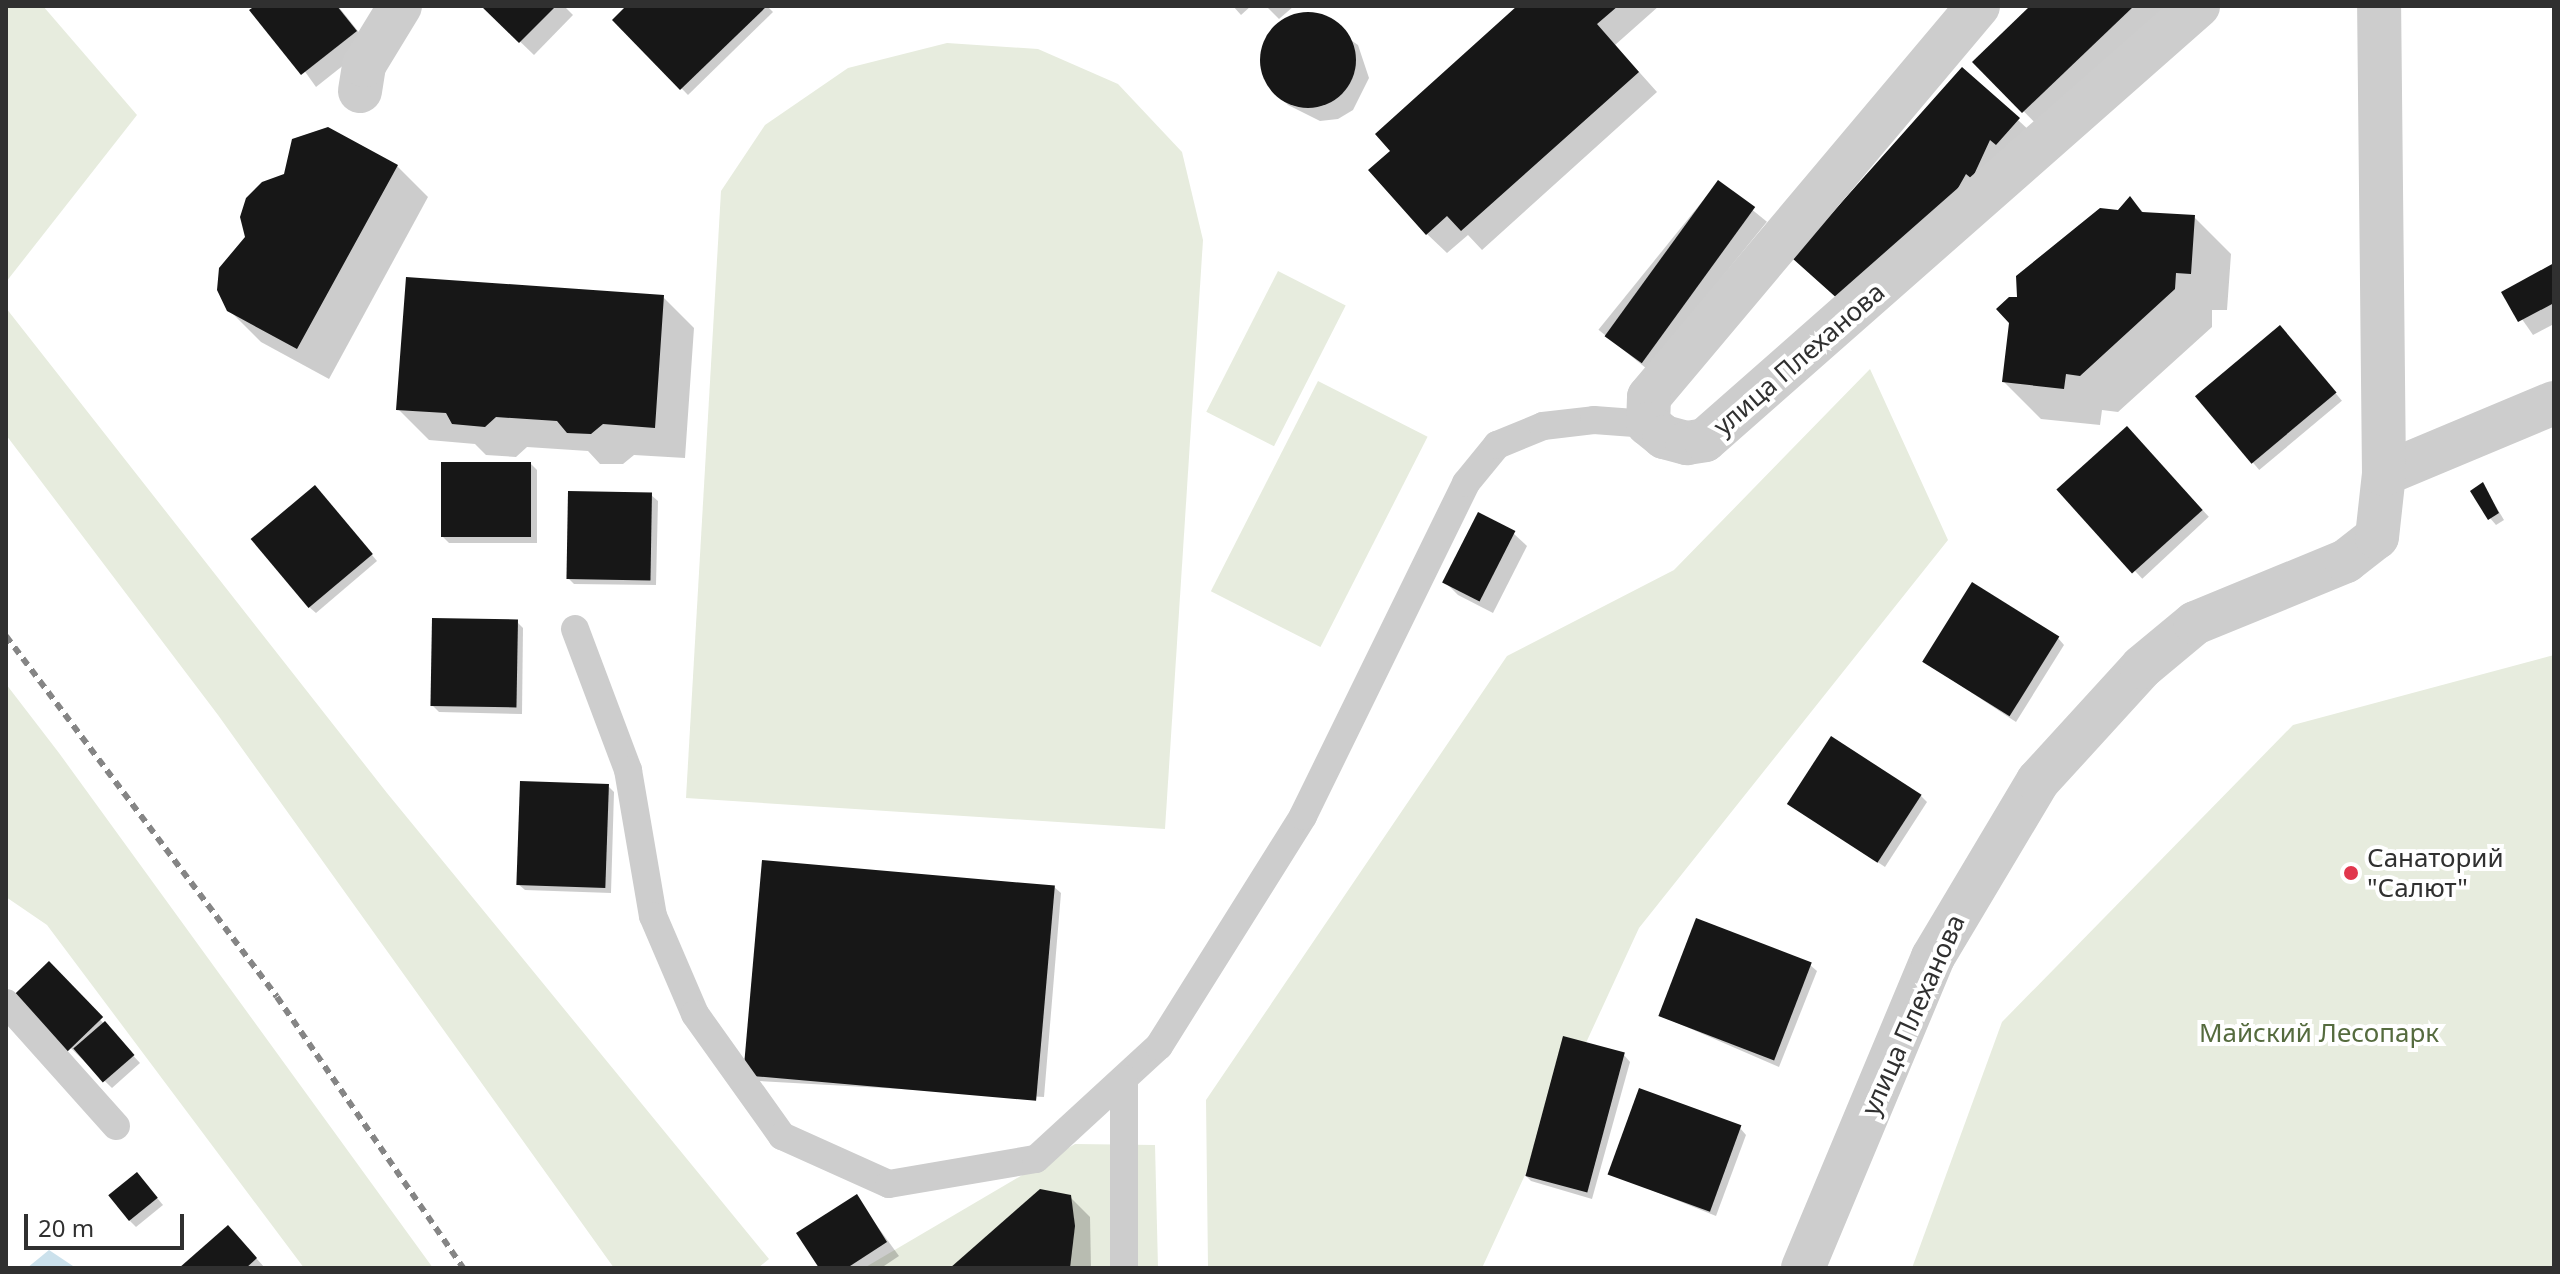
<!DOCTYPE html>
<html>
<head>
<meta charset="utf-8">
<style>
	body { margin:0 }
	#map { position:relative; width:2560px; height:1274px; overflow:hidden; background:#fff; font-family:"Noto Sans",sans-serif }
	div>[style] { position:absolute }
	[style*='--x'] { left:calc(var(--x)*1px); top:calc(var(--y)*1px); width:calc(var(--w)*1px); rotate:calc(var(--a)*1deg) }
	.green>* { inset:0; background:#e7ecde; transform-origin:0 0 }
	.water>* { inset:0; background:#cbe1ec }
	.shadow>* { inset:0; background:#0003; transform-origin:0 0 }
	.building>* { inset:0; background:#171717; transform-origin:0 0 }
	.round { border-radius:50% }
	.service>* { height:28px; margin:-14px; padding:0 14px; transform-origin:14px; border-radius:14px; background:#cdcdcd }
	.minor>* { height:44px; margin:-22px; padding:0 22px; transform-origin:22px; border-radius:22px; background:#cdcdcd }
	.rail>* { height:6px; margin-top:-3px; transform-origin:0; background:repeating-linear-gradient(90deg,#858585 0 8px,transparent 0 14px) }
	.dots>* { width:22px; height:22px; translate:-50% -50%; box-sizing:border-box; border:4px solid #fff; border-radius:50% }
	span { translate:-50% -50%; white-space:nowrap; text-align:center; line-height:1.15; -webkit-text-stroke:8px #fff; paint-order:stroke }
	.street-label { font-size:26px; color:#303030 }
	.poi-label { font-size:26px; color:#303030 }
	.left { translate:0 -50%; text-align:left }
	.park-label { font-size:26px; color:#556b3e }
	.frame { position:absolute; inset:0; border:8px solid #303030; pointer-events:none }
	.scale { position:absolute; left:24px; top:1214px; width:160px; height:36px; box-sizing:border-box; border:4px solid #303030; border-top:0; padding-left:10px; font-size:24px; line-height:28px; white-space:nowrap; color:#303030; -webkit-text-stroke:6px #fff; paint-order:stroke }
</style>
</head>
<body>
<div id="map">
	<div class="green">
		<i style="clip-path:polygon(6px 6px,43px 6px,137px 115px,6px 282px)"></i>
		<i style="clip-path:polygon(947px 43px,1038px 49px,1118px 84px,1182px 152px,1203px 240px,1165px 829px,686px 798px,721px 191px,765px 125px,848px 68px)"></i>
		<i style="left:1278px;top:271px;width:76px;height:158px;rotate:27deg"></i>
		<i style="clip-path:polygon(6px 308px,387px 793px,769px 1259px,758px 1268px,614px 1268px,218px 715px,6px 435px)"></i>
		<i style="clip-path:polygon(1870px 369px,1948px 540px,1639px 928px,1482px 1268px,1208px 1268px,1206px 1100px,1507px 656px,1674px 570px)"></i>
		<i style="left:1318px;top:381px;width:123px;height:236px;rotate:27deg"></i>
		<i style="clip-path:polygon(2554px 655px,2554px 1268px,1912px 1268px,2002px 1022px,2293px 725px)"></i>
		<i style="clip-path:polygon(6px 684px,59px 753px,433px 1268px,304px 1268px,47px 925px,6px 897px)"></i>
		<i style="clip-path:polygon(1075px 1144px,1155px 1145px,1158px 1268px,864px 1268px)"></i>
	</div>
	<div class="water">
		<i style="clip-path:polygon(49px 1250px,76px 1268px,27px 1268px)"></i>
	</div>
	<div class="shadow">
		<i style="clip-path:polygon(258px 6px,338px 6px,369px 45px,316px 87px)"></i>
		<i style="clip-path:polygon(483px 6px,564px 6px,573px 15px,534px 55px)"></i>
		<i style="clip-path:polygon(629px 6px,767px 6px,773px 12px,688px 95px,615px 20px)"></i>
		<i style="clip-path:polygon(1233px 6px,1251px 6px,1241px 15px)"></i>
		<i style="clip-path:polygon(1266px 6px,1294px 6px,1279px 19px)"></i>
		<i style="clip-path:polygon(1520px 6px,1659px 6px,1615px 45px,1657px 92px,1482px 250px,1468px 235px,1447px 253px,1427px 234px,1392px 151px)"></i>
		<i style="clip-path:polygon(2033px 6px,2184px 6px,2048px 136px,1975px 62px)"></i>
		<i style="clip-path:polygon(1312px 14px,1358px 45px,1369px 78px,1353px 110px,1338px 119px,1320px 121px,1288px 105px,1273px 90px,1263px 57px,1278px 25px)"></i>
		<i style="clip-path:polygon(2018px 120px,2032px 133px,1980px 186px,1795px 258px)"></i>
		<i style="clip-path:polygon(397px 166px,428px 197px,329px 379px,261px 342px,229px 310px,247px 237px)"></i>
		<i style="left:1718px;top:182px;width:63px;height:190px;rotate:39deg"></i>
		<i style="clip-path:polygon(2130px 199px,2145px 214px,2194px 217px,2231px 254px,2227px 310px,2212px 310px,2212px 327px,2118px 412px,2102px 410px,2100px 425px,2041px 419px,2004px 382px,2019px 299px)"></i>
		<i style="clip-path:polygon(2554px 266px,2554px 324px,2533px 335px,2504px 293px)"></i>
		<i style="clip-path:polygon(663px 297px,694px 328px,685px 458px,634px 455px,623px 464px,600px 464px,588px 451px,527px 447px,516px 457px,486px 455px,475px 444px,429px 440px,398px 409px)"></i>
		<i style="left:2286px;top:334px;width:87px;height:108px;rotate:50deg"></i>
		<i style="left:2127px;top:429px;width:120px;height:91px;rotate:47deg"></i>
		<i style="clip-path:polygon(531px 464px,537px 470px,537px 543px,449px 543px,443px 537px)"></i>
		<i style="clip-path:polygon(2483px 485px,2504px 520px,2496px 525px,2490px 518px)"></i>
		<i style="clip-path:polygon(321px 494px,377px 561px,316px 613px,309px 607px)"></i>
		<i style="clip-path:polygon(651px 495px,658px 501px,656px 585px,574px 584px,568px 578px)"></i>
		<i style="clip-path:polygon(1513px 533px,1527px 546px,1493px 613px,1458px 595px,1445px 582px)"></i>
		<i style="clip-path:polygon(517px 622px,523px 628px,522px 714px,439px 712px,432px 705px)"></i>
		<i style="clip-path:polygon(2058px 638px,2064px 645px,2016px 722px,1925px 662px)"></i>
		<i style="clip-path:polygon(608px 786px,614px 792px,611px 893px,525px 890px,518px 884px)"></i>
		<i style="clip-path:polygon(1921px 796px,1927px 802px,1885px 867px,1790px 804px)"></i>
		<i style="clip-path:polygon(1054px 887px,1061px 893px,1044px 1097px,759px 1081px,752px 1075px)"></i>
		<i style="clip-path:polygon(49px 964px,140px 1063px,112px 1088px,16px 995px)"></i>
		<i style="clip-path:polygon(1810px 965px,1817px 971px,1779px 1067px,1659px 1015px)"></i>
		<i style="clip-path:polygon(1624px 1055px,1630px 1062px,1592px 1199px,1531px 1181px,1525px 1175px)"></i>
		<i style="clip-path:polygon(1740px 1128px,1746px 1135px,1716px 1216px,1609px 1173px)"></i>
		<i style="clip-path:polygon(143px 1181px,163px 1205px,136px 1227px,130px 1221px)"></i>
		<i style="clip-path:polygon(856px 1197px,899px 1256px,881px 1268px,822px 1268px)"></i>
		<i style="clip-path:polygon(1070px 1197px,1090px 1217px,1091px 1268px,953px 1268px)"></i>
		<i style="clip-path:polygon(241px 1241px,265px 1268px,182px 1268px)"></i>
	</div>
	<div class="building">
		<i style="clip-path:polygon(255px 6px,337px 6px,357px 31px,301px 75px,249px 10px)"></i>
		<i style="clip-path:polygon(481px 6px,556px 6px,519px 43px)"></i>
		<i style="clip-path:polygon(626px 6px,767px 6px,680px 90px,612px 20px)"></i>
		<i style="clip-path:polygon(1517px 6px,1618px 6px,1597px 24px,1639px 72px,1461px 231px,1447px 216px,1426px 235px,1368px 170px,1390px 151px,1375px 134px)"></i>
		<i style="clip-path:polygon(2030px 6px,2134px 6px,2022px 113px,1972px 62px)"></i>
		<i class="round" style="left:1260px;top:12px;width:96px;height:96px"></i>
		<i style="clip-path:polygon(1962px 67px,2020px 118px,1996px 145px,1990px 140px,1972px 179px,1966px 174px,1945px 211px,1849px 309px,1792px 258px)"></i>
		<i style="clip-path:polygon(328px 127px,398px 165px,297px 349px,227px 311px,217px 290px,219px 268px,245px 237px,240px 217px,246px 198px,262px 182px,284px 174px,292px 139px)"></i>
		<i style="left:1718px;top:180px;width:46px;height:193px;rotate:36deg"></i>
		<i style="clip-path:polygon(2130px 196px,2142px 212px,2195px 215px,2191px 274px,2176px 273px,2175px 289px,2080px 376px,2066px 374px,2064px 389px,2002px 382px,2009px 323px,1996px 309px,2009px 297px,2017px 297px,2016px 276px,2100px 208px,2118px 210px)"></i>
		<i style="clip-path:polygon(2554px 263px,2554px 303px,2518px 322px,2501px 292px)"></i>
		<i style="clip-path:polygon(406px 277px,664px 295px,655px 428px,603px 424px,591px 434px,567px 433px,557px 421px,496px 417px,485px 427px,452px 424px,446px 413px,396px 410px)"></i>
		<i style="left:2280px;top:325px;width:88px;height:111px;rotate:50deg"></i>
		<i style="left:2127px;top:426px;width:113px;height:95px;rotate:48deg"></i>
		<i style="left:441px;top:462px;width:90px;height:75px"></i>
		<i style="clip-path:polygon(2483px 482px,2499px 513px,2488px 520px,2470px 491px)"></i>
		<i style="left:315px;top:485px;width:90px;height:84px;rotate:50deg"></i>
		<i style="left:568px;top:491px;width:84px;height:88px;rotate:1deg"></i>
		<i style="left:1478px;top:512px;width:42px;height:79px;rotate:27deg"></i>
		<i style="left:1972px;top:582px;width:103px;height:94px;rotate:32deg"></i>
		<i style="left:432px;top:618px;width:86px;height:88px;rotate:1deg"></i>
		<i style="left:1831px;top:736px;width:108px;height:81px;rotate:33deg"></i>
		<i style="left:520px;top:781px;width:89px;height:104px;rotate:2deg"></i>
		<i style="left:762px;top:860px;width:294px;height:216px;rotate:5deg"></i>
		<i style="left:1696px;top:918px;width:124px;height:105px;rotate:21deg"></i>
		<i style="left:49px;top:961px;width:78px;height:50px;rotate:46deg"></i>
		<i style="left:105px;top:1021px;width:45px;height:42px;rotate:49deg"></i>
		<i style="left:1563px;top:1036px;width:64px;height:145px;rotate:15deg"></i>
		<i style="left:1639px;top:1088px;width:109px;height:92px;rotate:20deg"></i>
		<i style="left:137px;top:1172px;width:33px;height:37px;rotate:51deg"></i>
		<i style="clip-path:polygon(1040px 1189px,1071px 1195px,1075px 1226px,1070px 1268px,950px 1268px)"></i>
		<i style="clip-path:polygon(857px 1194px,887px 1242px,847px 1268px,819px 1268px,796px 1233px)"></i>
		<i style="clip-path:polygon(228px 1225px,257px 1258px,246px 1268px,179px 1268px)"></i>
	</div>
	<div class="service">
		<i style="--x:575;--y:629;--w:151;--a:69.4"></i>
		<i style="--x:628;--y:770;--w:148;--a:80.3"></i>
		<i style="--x:653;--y:916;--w:107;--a:66.8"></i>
		<i style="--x:695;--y:1014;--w:150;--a:54.5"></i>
		<i style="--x:782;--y:1136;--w:117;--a:24.2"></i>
		<i style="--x:889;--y:1184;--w:149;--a:-9.7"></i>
		<i style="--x:1036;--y:1159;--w:167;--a:-42.6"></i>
		<i style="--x:1159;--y:1046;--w:271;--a:-57.9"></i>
		<i style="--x:1303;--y:816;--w:371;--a:-63.9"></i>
		<i style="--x:1466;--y:483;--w:49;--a:-50.8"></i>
		<i style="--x:1497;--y:445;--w:50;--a:-22.4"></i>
		<i style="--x:1543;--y:426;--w:51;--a:-6.7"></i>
		<i style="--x:1594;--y:420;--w:54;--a:4.2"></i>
		<i style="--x:6;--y:1003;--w:165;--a:48.2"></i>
		<i style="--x:1124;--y:1079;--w:189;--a:90"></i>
	</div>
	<div class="minor">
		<i style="--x:1978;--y:6;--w:511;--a:130.08"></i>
		<i style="--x:1649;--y:397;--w:27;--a:92"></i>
		<i style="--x:1648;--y:424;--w:21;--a:39"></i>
		<i style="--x:1664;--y:437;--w:24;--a:15"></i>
		<i style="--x:1687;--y:443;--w:18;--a:-9"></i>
		<i style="--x:1705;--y:440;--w:657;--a:-41.36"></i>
		<i style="--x:360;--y:91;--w:26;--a:-81"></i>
		<i style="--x:364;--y:65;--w:69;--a:-58.6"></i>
		<i style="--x:2384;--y:474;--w:184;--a:-22.7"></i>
		<i style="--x:1803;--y:1268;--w:337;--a:-67.3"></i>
		<i style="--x:1933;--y:957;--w:205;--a:-59.2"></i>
		<i style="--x:2038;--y:781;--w:154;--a:-47.6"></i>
		<i style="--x:2142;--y:667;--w:69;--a:-39.7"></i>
		<i style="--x:2195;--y:623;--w:163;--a:-22.3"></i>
		<i style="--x:2346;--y:561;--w:39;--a:-38"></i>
		<i style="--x:2377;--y:537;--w:63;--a:-83.7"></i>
		<i style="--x:2384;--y:474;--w:468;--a:-90.6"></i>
	</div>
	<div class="rail">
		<i style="--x:6;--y:636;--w:451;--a:53.1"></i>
		<i style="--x:277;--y:997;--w:329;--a:55.5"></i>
	</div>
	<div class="dots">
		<i style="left:2351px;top:873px;background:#e1374d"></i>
	</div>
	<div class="street-label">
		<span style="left:1799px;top:359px;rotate:-41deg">улица Плеханова</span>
		<span style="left:1913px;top:1015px;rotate:-66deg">улица Плеханова</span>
	</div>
	<div class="poi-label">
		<span class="left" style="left:2367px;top:873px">Санаторий<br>"Салют"</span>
	</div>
	<div class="park-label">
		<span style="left:2319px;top:1033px">Майский Лесопарк</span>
	</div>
	<div class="frame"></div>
	<div class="scale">20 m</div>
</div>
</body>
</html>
